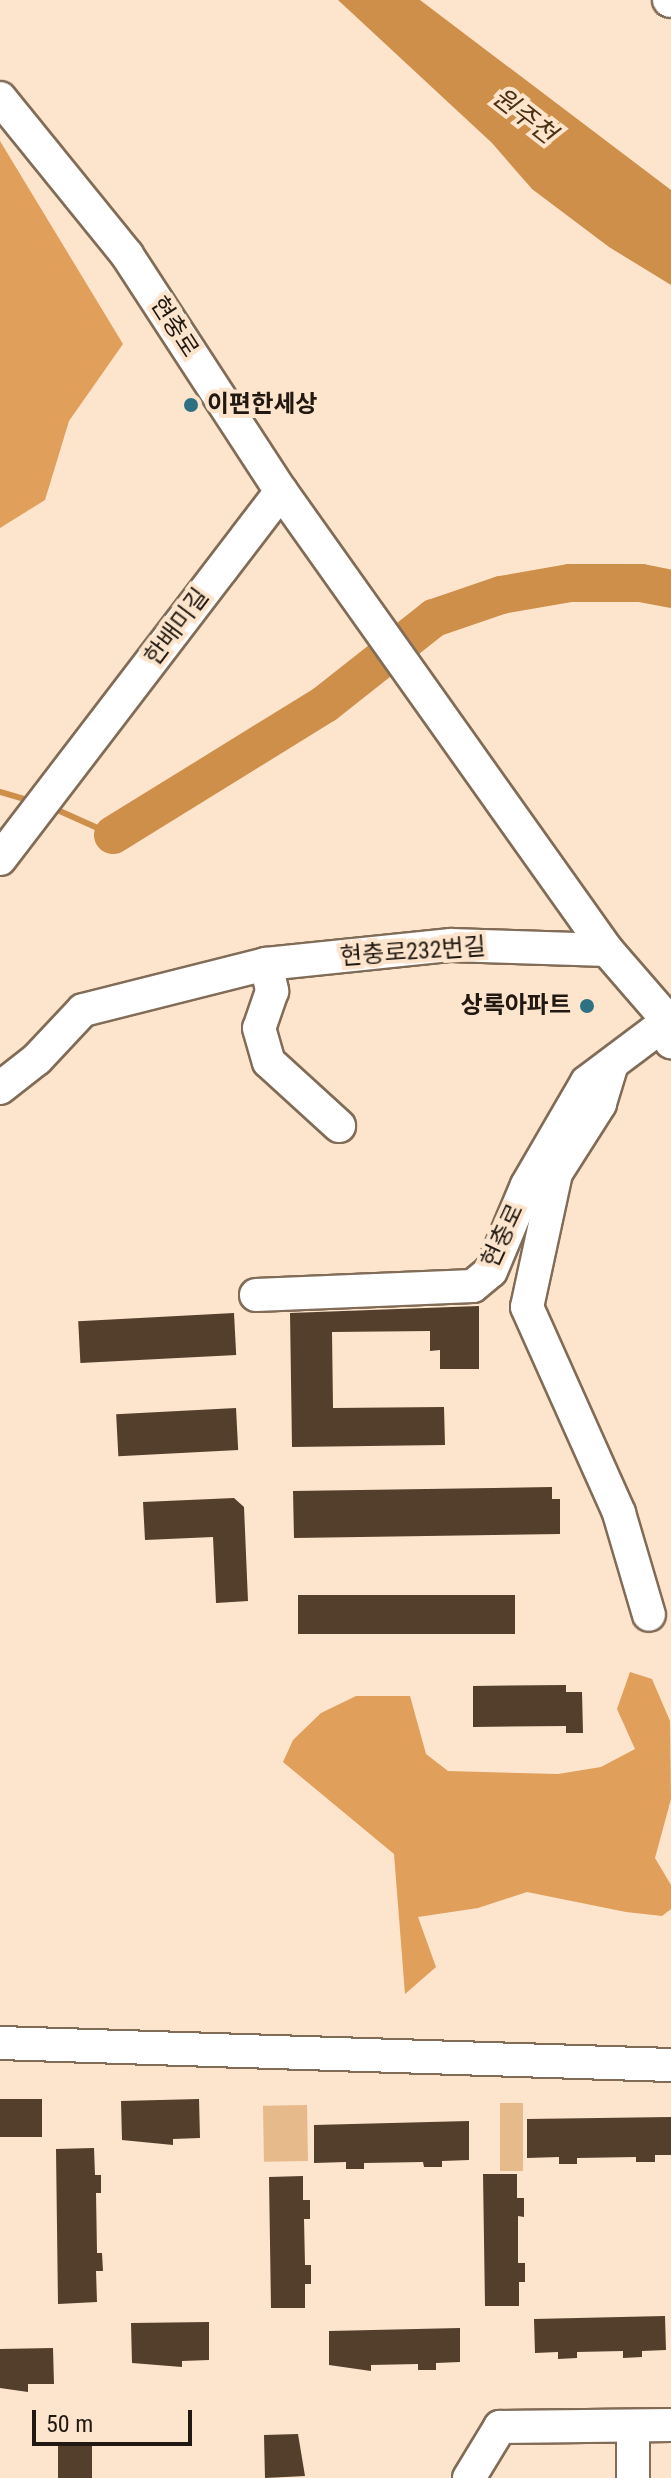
<!DOCTYPE html>
<html>
<head>
<meta charset="utf-8">
<style>
	body { margin:0 }
	#map { position:relative; width:671px; height:2478px; overflow:hidden; background:#fce4cd; font-family:"Roboto Condensed","Noto Sans KR",sans-serif }
	div>[style] { position:absolute }
	[style*='--x'] { left:calc(var(--x)*1px); top:calc(var(--y)*1px); width:calc(var(--w)*1px); rotate:calc(var(--a)*1deg) }
	.green>* { inset:0; background:#e7ba8c; transform-origin:0 0 }
	.forest>* { inset:0; background:#e09f5b }
	.water>* { inset:0; background:#ce8f4b }
	.stream>* { height:6px; margin:-3px; padding:0 3px; transform-origin:3px; border-radius:3px; background:#ce8f4b }
	.river>* { height:38px; margin:-19px; padding:0 19px; transform-origin:19px; border-radius:19px; background:#ce8f4b }
	.building>* { inset:0; background:#533f2c; transform-origin:0 0 }
	.roads { filter:drop-shadow(2px 0 #816c57) drop-shadow(-2px 0 #816c57) drop-shadow(0 2px #816c57) drop-shadow(0 -2px #816c57) }
	.minor>* { height:32px; margin:-16px; padding:0 16px; transform-origin:16px; border-radius:16px; background:#fff }
	.dots>* { width:22px; height:22px; translate:-50% -50%; box-sizing:border-box; border:4px solid #fce4cd; border-radius:50% }
	span { translate:-50% -50%; white-space:nowrap; text-align:center; line-height:1.15; -webkit-text-stroke:8px #fce4cd; paint-order:stroke }
	.street-label { font-size:24px; color:#211911 }
	.poi-label { font-size:24px; color:#211911; font-weight:700 }
	.left { translate:0 -50%; text-align:left }
	.right { translate:-100% -50%; text-align:right }
	.water-label { font-size:26px; color:#4b3013; font-style:italic }
	.scale { position:absolute; left:32px; top:2410px; width:160px; height:36px; box-sizing:border-box; border:4px solid #211911; border-top:0; padding-left:10px; font-size:24px; line-height:28px; white-space:nowrap; color:#211911; -webkit-text-stroke:6px #fce4cd; paint-order:stroke }
</style>
</head>
<body>
<div id="map">
	<div class="green">
		<i style="left:500px;top:2103px;width:23px;height:68px"></i>
		<i style="left:307px;top:2105px;width:56px;height:44px;rotate:89deg"></i>
	</div>
	<div class="forest">
		<i style="clip-path:polygon(0 141px,123px 344px,69px 421px,45px 500px,0 528px)"></i>
		<i style="clip-path:polygon(630px 1672px,652px 1679px,670px 1721px,671px 1799px,655px 1858px,671px 1885px,671px 1909px,662px 1916px,626px 1912px,527px 1892px,478px 1908px,418px 1917px,436px 1967px,405px 1994px,394px 1854px,283px 1762px,293px 1740px,321px 1713px,356px 1696px,410px 1696px,426px 1754px,448px 1771px,558px 1774px,601px 1767px,635px 1749px,617px 1709px)"></i>
	</div>
	<div class="water">
		<i style="clip-path:polygon(338px 0,420px 0,671px 190px,671px 285px,609px 247px,532px 189px,492px 143px)"></i>
	</div>
	<div class="stream">
		<i style="--x:0;--y:792;--w:32;--a:16"></i>
		<i style="--x:53;--y:808;--w:66;--a:24.2"></i>
	</div>
	<div class="river">
		<i style="--x:113;--y:835;--w:249;--a:-31.7"></i>
		<i style="--x:325;--y:704;--w:139;--a:-38.3"></i>
		<i style="--x:434;--y:618;--w:71;--a:-18.9"></i>
		<i style="--x:501;--y:595;--w:70;--a:-9.9"></i>
		<i style="--x:570;--y:583;--w:71;--a:0"></i>
		<i style="--x:641;--y:583;--w:31;--a:11"></i>
	</div>
	<div class="building">
		<i style="clip-path:polygon(479px 1306px,479px 1369px,440px 1369px,440px 1350px,430px 1351px,430px 1331px,332px 1332px,333px 1408px,444px 1407px,445px 1445px,292px 1447px,290px 1313px)"></i>
		<i style="left:234px;top:1313px;width:42px;height:156px;rotate:87deg"></i>
		<i style="left:236px;top:1408px;width:42px;height:120px;rotate:87deg"></i>
		<i style="clip-path:polygon(552px 1487px,552px 1499px,560px 1499px,560px 1534px,294px 1538px,293px 1491px)"></i>
		<i style="clip-path:polygon(234px 1498px,244px 1507px,248px 1601px,216px 1603px,213px 1537px,145px 1540px,143px 1502px)"></i>
		<i style="left:515px;top:1595px;width:39px;height:217px;rotate:90deg"></i>
		<i style="clip-path:polygon(566px 1685px,566px 1692px,582px 1692px,583px 1733px,566px 1733px,566px 1726px,473px 1727px,473px 1686px)"></i>
		<i style="left:42px;top:2099px;width:38px;height:42px;rotate:90deg"></i>
		<i style="clip-path:polygon(199px 2099px,200px 2138px,173px 2139px,173px 2145px,122px 2140px,121px 2101px)"></i>
		<i style="clip-path:polygon(671px 2117px,671px 2155px,655px 2155px,655px 2162px,636px 2162px,636px 2157px,577px 2158px,577px 2164px,559px 2164px,559px 2157px,527px 2158px,527px 2119px)"></i>
		<i style="clip-path:polygon(469px 2121px,469px 2160px,442px 2161px,442px 2167px,424px 2167px,423px 2162px,364px 2163px,364px 2169px,346px 2169px,346px 2162px,314px 2163px,314px 2125px)"></i>
		<i style="clip-path:polygon(94px 2148px,95px 2175px,101px 2175px,101px 2193px,96px 2193px,97px 2253px,102px 2253px,103px 2271px,96px 2271px,97px 2302px,58px 2304px,56px 2149px)"></i>
		<i style="clip-path:polygon(483px 2174px,517px 2174px,517px 2198px,524px 2198px,524px 2217px,518px 2216px,518px 2263px,525px 2263px,525px 2282px,519px 2282px,519px 2306px,485px 2306px)"></i>
		<i style="clip-path:polygon(303px 2176px,303px 2200px,310px 2200px,310px 2219px,304px 2219px,305px 2265px,311px 2265px,311px 2284px,305px 2284px,305px 2308px,271px 2308px,269px 2177px)"></i>
		<i style="clip-path:polygon(665px 2316px,666px 2350px,642px 2351px,642px 2357px,623px 2358px,623px 2351px,577px 2352px,577px 2358px,558px 2359px,558px 2352px,535px 2353px,534px 2319px)"></i>
		<i style="clip-path:polygon(209px 2322px,209px 2360px,182px 2361px,182px 2367px,132px 2363px,131px 2323px)"></i>
		<i style="clip-path:polygon(460px 2328px,460px 2362px,436px 2363px,436px 2370px,418px 2370px,418px 2364px,371px 2365px,371px 2371px,329px 2365px,329px 2331px)"></i>
		<i style="clip-path:polygon(53px 2348px,54px 2384px,28px 2384px,28px 2392px,0 2388px,0 2349px)"></i>
		<i style="clip-path:polygon(298px 2434px,305px 2476px,265px 2478px,264px 2435px)"></i>
		<i style="left:92px;top:2445px;width:33px;height:34px;rotate:90deg"></i>
	</div>
	<div class="roads">
		<div class="minor">
			<i style="--x:669;--y:0;--w:2;--a:27"></i>
			<i style="--x:0;--y:98;--w:202;--a:51"></i>
			<i style="--x:127;--y:255;--w:282;--a:56.9"></i>
			<i style="--x:281;--y:491;--w:563;--a:54.62"></i>
			<i style="--x:607;--y:950;--w:90;--a:49.1"></i>
			<i style="--x:666;--y:1018;--w:25;--a:78"></i>
			<i style="--x:0;--y:859;--w:463;--a:-52.6"></i>
			<i style="--x:266;--y:964;--w:28;--a:77"></i>
			<i style="--x:272;--y:991;--w:39;--a:109"></i>
			<i style="--x:259;--y:1028;--w:35;--a:74"></i>
			<i style="--x:269;--y:1062;--w:95;--a:42.4"></i>
			<i style="--x:611;--y:1067;--w:39;--a:107"></i>
			<i style="--x:600;--y:1104;--w:82;--a:122.5"></i>
			<i style="--x:556;--y:1173;--w:137;--a:102.2"></i>
			<i style="--x:527;--y:1307;--w:226;--a:65.9"></i>
			<i style="--x:619;--y:1513;--w:106;--a:73.6"></i>
			<i style="--x:0;--y:1088;--w:47;--a:-38.1"></i>
			<i style="--x:37;--y:1059;--w:67;--a:-46.8"></i>
			<i style="--x:83;--y:1010;--w:189;--a:-14.1"></i>
			<i style="--x:266;--y:964;--w:186;--a:-5.9"></i>
			<i style="--x:451;--y:945;--w:156;--a:1.8"></i>
			<i style="--x:256;--y:1295;--w:217;--a:-2.4"></i>
			<i style="--x:473;--y:1286;--w:23;--a:-40"></i>
			<i style="--x:491;--y:1271;--w:93;--a:-67.3"></i>
			<i style="--x:527;--y:1185;--w:119;--a:-59.8"></i>
			<i style="--x:587;--y:1082;--w:105;--a:-36.9"></i>
			<i style="--x:0;--y:2043;--w:671;--a:1.88"></i>
			<i style="--x:469;--y:2478;--w:60;--a:-58.7"></i>
			<i style="--x:500;--y:2427;--w:171;--a:-0.7"></i>
			<i style="--x:633;--y:2478;--w:52;--a:-90"></i>
		</div>
	</div>
	<div class="dots">
		<i style="left:191px;top:405px;background:#2e7182"></i>
		<i style="left:587px;top:1006px;background:#2e7182"></i>
	</div>
	<div class="street-label">
		<span style="left:174px;top:327px;rotate:57deg">현충로</span>
		<span style="left:177px;top:627px;rotate:-53deg">한배미길</span>
		<span style="left:413px;top:952px;rotate:-4deg">현충로232번길</span>
		<span style="left:503px;top:1236px;rotate:-65deg">현충로</span>
	</div>
	<div class="poi-label">
		<span class="left" style="left:207px;top:405px">이편한세상</span>
		<span class="right" style="left:571px;top:1006px">상록아파트</span>
	</div>
	<div class="water-label">
		<span style="left:524px;top:116px;rotate:38deg">원주천</span>
	</div>
	<div class="scale">50 m</div>
</div>
</body>
</html>
